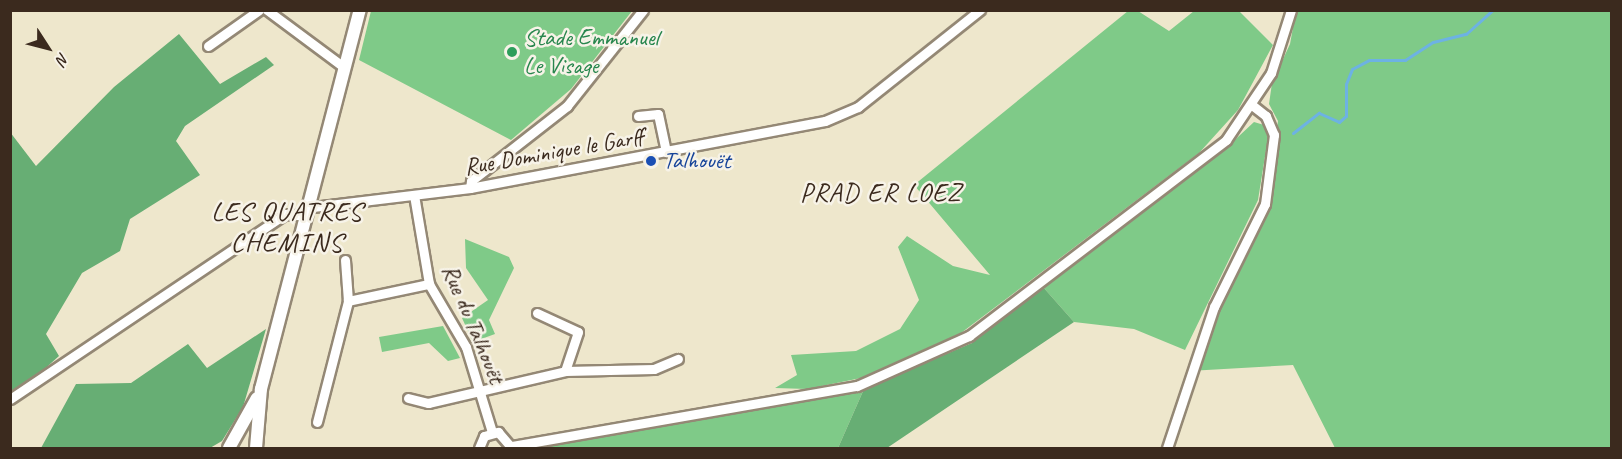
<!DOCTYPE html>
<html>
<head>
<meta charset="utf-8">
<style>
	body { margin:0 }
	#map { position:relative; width:1622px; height:459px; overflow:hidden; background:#eee7cc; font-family:Caveat,sans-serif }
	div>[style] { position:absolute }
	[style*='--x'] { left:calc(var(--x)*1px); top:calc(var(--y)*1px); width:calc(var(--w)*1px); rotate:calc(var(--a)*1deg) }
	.green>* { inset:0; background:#7fca88 }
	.forest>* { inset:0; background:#67ae74 }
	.stream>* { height:3px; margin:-1.5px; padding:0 1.5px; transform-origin:1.5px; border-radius:1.5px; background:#6db2e3 }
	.roads { filter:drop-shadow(2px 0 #948875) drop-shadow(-2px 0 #948875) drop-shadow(0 2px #948875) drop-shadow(0 -2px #948875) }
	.minor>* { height:9px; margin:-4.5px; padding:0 4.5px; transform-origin:4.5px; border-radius:4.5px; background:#fff }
	.major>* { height:12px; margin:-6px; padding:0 6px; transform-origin:6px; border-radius:6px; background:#fff }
	.dots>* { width:16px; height:16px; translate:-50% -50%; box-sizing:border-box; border:3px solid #f7f3e8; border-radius:50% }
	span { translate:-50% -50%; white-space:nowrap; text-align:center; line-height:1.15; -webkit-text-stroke:5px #f7f3e8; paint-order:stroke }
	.leisure-label { font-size:24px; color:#27864d }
	.left { translate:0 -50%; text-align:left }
	.street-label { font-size:24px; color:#3b2a1e }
	.transit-label { font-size:24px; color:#164399 }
	.neighbourhood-label { font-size:26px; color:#3b2a1e; letter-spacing:1.5px }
	.quarter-label { font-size:27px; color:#3b2a1e; letter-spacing:1.5px }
	.frame { position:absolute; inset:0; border:12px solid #3b2a1e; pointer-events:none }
	.north { position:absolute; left:18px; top:18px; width:60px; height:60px; -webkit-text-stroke:4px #f7f3e8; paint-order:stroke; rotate:126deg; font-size:16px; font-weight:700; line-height:24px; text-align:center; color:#3b2a1e }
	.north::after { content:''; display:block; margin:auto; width:21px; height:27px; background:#3b2a1e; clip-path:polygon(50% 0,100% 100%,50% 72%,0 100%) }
</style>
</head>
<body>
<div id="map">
	<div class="green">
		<i style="clip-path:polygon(371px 11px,371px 10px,632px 11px,571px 89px,511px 140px,359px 60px)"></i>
		<i style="clip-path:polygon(1128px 11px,1138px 11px,1169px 31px,1194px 11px,1239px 11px,1273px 45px,1238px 110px,1199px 153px,961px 333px,861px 378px,807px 389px,775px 388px,797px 375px,791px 355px,856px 351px,900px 329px,919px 300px,898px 247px,907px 236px,953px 266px,990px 275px,914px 185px)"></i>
		<i style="clip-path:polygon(1296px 11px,1611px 11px,1611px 448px,1335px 448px,1293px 365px,1189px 371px,1265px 204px,1278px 121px,1269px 104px,1272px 83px,1290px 44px)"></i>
		<i style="clip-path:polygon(1254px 122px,1264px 125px,1268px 138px,1258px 200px,1185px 350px,1134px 329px,1074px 322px,1043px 287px,1224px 150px)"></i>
		<i style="clip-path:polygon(465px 239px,509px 257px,514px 268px,489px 320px,495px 334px,473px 342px,462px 318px,488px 300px,466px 268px)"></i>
		<i style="clip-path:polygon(443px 326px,460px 358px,448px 361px,429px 343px,382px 352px,379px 337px)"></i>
		<i style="clip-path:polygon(864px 389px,838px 448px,533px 448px,779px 405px)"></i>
	</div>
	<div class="forest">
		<i style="clip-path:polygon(179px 34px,220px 84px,266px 57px,274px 65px,185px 126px,176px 141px,200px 175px,130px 219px,120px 251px,82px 273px,46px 334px,59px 356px,11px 399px,10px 132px,36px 166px,114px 87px)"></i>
		<i style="clip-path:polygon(1043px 287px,1074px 322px,887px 448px,838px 448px,864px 389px,972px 343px)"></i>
		<i style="clip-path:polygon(266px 329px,243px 407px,222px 441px,210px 448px,41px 448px,76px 384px,131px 383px,188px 344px,207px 368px)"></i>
	</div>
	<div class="stream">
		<i style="--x:1293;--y:133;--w:33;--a:-38"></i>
		<i style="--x:1319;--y:113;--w:22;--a:24"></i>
		<i style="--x:1339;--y:122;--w:9;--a:-41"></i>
		<i style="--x:1346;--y:116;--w:32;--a:-90"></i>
		<i style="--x:1346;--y:84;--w:16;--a:-68"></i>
		<i style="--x:1352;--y:69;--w:19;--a:-28"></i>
		<i style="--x:1369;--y:60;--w:36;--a:0"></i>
		<i style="--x:1405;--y:60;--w:33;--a:-33"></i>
		<i style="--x:1433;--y:42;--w:34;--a:-14"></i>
		<i style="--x:1466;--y:34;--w:36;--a:-42"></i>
	</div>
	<div class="roads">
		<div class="minor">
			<i style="--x:267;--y:10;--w:97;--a:36.6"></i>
			<i style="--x:208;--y:46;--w:62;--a:-35.2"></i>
			<i style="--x:638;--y:116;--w:20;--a:-6"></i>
			<i style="--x:658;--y:114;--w:39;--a:78"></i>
			<i style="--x:470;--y:188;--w:7;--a:-82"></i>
			<i style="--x:471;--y:181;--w:122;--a:-38"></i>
			<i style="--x:567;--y:106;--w:122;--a:-51.6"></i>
			<i style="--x:414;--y:195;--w:90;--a:80.4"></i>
			<i style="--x:429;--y:284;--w:73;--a:59.6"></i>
			<i style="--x:466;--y:347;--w:89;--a:73"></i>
			<i style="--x:313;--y:207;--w:158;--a:-6.9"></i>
			<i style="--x:470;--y:188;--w:361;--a:-10.7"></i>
			<i style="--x:825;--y:121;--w:36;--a:-23"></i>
			<i style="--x:858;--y:107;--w:156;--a:-38.5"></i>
			<i style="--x:345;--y:260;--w:41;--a:85.8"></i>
			<i style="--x:537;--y:313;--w:45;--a:24.9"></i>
			<i style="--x:578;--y:332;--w:41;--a:108.4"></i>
			<i style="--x:408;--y:398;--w:21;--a:14"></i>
			<i style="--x:428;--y:403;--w:141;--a:-13.1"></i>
			<i style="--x:565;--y:371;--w:89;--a:-1.3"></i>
			<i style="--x:654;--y:369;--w:26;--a:-23"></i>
			<i style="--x:10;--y:399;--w:331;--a:-33.9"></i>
			<i style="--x:285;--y:214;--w:21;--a:5"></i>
			<i style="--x:317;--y:422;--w:125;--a:-75.6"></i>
			<i style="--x:348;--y:301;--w:83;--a:-11.9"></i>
			<i style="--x:512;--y:446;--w:350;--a:-9.9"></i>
			<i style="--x:857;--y:386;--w:123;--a:-24.1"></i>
			<i style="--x:969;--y:336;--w:323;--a:-37.3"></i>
			<i style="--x:1226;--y:140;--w:81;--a:-56.1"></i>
			<i style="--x:1271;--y:73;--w:66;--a:-72.4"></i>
			<i style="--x:479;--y:448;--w:13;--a:-67"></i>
			<i style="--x:484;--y:436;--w:15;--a:-16"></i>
			<i style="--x:498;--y:432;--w:21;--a:49"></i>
			<i style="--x:1167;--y:448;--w:149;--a:-71.6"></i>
			<i style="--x:1214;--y:307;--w:115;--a:-63.7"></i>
			<i style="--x:1265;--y:204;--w:70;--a:-82.6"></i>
			<i style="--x:1274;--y:135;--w:21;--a:-113"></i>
			<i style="--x:1266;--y:116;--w:16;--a:-142"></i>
		</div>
		<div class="major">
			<i style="--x:229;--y:448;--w:57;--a:-60.8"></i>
			<i style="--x:256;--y:448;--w:59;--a:-85.2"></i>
			<i style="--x:261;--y:389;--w:392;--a:-75.4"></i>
		</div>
	</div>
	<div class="dots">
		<i style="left:512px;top:52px;background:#2e9e5b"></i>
		<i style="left:651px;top:161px;background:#1a4fb4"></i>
	</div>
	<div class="leisure-label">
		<span class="left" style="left:524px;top:52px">Stade Emmanuel<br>Le Visage</span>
	</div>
	<div class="street-label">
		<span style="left:554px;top:152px;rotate:-10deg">Rue Dominique le Garff</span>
		<span style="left:473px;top:324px;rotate:67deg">Rue du Talhouët</span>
	</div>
	<div class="transit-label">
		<span class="left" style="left:663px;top:161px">Talhouët</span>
	</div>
	<div class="neighbourhood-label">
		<span style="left:881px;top:193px">PRAD ER LOEZ</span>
	</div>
	<div class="quarter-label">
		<span style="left:287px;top:227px">LES QUATRES<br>CHEMINS</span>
	</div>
	<div class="frame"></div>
	<div class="north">N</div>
</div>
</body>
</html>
